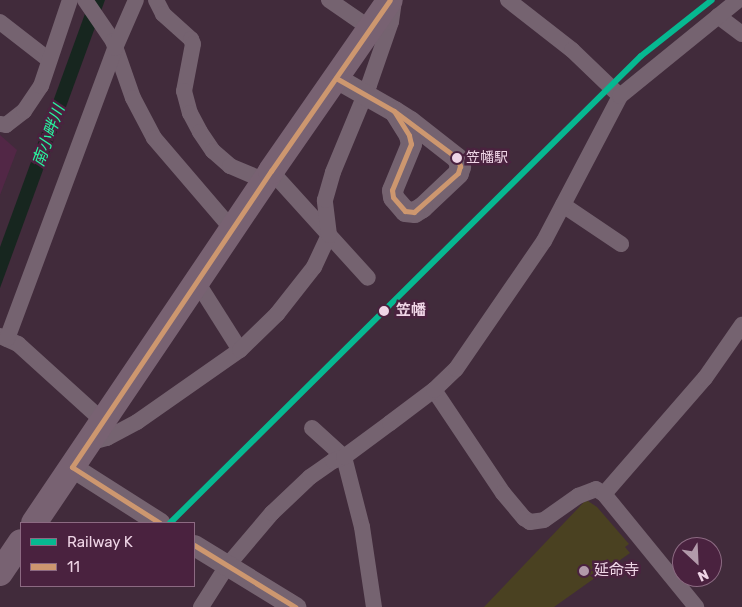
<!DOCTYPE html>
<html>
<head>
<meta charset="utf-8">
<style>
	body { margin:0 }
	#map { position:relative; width:742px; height:607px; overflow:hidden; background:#412b3b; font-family:Rubik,"Noto Sans JP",sans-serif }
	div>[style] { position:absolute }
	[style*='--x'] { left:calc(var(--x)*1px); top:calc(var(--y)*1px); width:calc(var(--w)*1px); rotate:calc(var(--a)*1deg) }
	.built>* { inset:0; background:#522746 }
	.green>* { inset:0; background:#4a4121 }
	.water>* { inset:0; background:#17261f }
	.minor>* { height:16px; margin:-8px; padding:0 8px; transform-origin:8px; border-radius:8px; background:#756370 }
	.tertiary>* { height:21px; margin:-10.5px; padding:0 10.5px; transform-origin:10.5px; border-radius:10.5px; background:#756370 }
	.primary>* { height:26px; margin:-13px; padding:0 13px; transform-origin:13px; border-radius:13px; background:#786272 }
	.bus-1>* { height:5px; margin:-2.5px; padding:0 2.5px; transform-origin:2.5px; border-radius:2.5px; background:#cd976f }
	.rail-1>* { height:6px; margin:-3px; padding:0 3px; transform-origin:3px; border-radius:3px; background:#06b891 }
	.dots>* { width:14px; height:14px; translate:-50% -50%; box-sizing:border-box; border:2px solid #4a223f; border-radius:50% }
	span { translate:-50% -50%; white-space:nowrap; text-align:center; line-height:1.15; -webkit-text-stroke:5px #4a223f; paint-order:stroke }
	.bus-label { font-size:14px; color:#efd5e6 }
	.left { translate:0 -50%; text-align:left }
	.stop-label { font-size:15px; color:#efd5e6; font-weight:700 }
	.poi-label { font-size:15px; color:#efd5e6 }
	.water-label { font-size:16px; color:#27f6a0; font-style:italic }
	.legend { position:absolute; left:20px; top:522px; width:175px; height:65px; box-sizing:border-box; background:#4a223f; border:1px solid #8c6a82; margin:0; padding:6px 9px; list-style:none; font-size:15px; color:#efd5e6 }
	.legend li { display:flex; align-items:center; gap:10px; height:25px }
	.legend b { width:25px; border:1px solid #8c6a82 }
	.north { position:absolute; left:672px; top:537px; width:50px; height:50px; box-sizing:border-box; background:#4a223f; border:1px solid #8c6a82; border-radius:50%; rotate:155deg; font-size:14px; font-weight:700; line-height:20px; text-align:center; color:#efd5e6 }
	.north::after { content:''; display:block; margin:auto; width:18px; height:22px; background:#b29aaa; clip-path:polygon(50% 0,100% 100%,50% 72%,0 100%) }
</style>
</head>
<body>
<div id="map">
	<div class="built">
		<i style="clip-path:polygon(0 135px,17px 150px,0 195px)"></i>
	</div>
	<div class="green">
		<i style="clip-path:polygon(588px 501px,597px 507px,629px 544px,625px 547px,630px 553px,554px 607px,484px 607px,584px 502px)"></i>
	</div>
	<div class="water">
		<i style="clip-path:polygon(90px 0,105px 0,0 288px,0 247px)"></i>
	</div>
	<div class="minor">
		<i style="--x:85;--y:0;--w:50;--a:55.7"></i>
		<i style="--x:113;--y:41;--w:60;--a:70.7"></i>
		<i style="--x:133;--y:98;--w:45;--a:62.3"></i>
		<i style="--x:154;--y:138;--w:120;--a:49.4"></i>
		<i style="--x:156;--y:0;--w:16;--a:63"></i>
		<i style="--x:163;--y:14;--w:38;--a:42"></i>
		<i style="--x:191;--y:39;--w:5;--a:68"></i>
		<i style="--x:193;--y:44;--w:48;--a:100.8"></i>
		<i style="--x:184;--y:91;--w:23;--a:75"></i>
		<i style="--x:190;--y:113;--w:21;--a:62"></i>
		<i style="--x:200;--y:132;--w:23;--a:56"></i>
		<i style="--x:213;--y:151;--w:23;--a:41"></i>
		<i style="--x:230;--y:166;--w:38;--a:23"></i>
		<i style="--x:329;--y:0;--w:51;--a:34.6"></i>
		<i style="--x:508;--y:0;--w:81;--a:38"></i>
		<i style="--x:572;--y:50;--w:66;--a:43.8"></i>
		<i style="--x:718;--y:16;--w:30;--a:37"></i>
		<i style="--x:0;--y:22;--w:62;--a:37.8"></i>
		<i style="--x:0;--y:124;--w:6;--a:9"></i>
		<i style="--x:6;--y:125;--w:23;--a:-38"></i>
		<i style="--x:24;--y:111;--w:30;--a:-56"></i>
		<i style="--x:41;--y:86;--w:91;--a:-71.4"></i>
		<i style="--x:271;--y:171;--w:144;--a:47.8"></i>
		<i style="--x:563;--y:205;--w:70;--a:33.9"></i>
		<i style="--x:197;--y:282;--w:80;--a:57.7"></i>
		<i style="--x:0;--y:336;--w:20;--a:24"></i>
		<i style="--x:18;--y:344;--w:115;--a:42.2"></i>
		<i style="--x:7;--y:339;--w:310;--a:-69.6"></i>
		<i style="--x:115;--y:48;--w:52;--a:-66.4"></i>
		<i style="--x:434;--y:390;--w:124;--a:56.2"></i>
		<i style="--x:503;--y:493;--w:33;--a:50"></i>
		<i style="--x:524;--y:518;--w:7;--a:34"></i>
		<i style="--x:530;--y:522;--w:14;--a:-8"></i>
		<i style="--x:544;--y:520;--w:42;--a:-35.2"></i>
		<i style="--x:578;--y:496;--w:19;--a:-21"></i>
		<i style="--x:596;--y:489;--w:9;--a:32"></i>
		<i style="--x:604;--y:494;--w:146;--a:50.8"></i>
		<i style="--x:312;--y:428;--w:43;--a:42.2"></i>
		<i style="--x:344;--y:457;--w:72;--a:75.6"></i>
		<i style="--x:362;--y:527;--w:81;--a:81.5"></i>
		<i style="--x:88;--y:443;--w:20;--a:-15"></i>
		<i style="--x:107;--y:438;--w:34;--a:-28"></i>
		<i style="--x:137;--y:422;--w:126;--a:-35"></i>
		<i style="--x:240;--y:350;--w:52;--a:-44.2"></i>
		<i style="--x:277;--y:314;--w:60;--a:-51.8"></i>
		<i style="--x:314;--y:267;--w:35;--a:-65"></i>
		<i style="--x:329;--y:235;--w:35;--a:-97"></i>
		<i style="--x:325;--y:200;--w:29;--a:-74"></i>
		<i style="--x:333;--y:172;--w:94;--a:-67.5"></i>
		<i style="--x:369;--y:85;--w:67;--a:-70.8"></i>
		<i style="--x:391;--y:22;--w:22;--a:-82"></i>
		<i style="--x:604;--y:494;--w:154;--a:-49"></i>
		<i style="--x:705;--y:378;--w:65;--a:-55.1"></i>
		<i style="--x:201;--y:607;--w:49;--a:-57.6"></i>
		<i style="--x:227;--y:566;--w:70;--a:-49.7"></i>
		<i style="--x:272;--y:513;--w:52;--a:-43.5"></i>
		<i style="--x:310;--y:477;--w:28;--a:-35"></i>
		<i style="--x:333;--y:461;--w:12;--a:-20"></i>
		<i style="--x:344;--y:457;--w:57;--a:-36.5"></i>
		<i style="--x:390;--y:423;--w:55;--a:-36.9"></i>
		<i style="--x:434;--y:390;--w:30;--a:-44"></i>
		<i style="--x:456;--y:369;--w:155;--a:-55.5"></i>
		<i style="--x:544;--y:241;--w:164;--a:-62.3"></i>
		<i style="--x:620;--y:96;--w:152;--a:-39.1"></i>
	</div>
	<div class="tertiary">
		<i style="--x:336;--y:78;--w:67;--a:29.6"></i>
		<i style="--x:394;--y:111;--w:19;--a:32"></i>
		<i style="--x:410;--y:121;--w:60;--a:38.2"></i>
		<i style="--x:457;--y:158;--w:9;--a:69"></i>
		<i style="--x:460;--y:166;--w:7;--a:106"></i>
		<i style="--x:458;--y:173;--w:50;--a:136.6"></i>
		<i style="--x:422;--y:207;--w:9;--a:148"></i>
		<i style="--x:414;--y:212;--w:9;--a:-174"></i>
		<i style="--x:405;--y:211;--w:18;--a:-131"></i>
		<i style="--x:393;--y:197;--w:7;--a:-98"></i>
		<i style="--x:392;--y:190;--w:50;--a:-67.6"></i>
		<i style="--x:411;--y:144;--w:9;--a:-103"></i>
		<i style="--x:409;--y:135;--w:28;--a:-122"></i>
		<i style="--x:72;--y:467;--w:104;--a:32.5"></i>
		<i style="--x:194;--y:545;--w:119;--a:31.5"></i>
	</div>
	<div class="primary">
		<i style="--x:34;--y:523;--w:424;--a:-56"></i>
		<i style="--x:271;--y:171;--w:208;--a:-55.2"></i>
		<i style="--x:0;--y:573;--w:37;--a:-56"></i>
	</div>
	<div class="bus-1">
		<i style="--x:336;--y:78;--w:67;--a:29.6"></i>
		<i style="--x:394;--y:111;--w:79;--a:36.7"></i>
		<i style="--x:457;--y:158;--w:9;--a:69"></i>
		<i style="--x:460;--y:166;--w:7;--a:106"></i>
		<i style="--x:458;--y:173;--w:59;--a:138.4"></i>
		<i style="--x:414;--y:212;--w:9;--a:-174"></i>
		<i style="--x:405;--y:211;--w:18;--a:-131"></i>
		<i style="--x:393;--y:197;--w:7;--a:-98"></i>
		<i style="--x:392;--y:190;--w:50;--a:-67.6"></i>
		<i style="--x:411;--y:144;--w:9;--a:-103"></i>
		<i style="--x:409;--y:135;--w:28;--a:-122"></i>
		<i style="--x:72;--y:467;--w:357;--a:-56.1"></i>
		<i style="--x:271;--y:171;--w:208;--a:-55.2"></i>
		<i style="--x:72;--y:467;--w:104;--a:32.5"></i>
		<i style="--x:194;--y:545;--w:119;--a:31.5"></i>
	</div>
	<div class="rail-1">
		<i style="--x:170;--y:523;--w:663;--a:-44.76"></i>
		<i style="--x:641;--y:56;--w:90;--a:-38.3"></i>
	</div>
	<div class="dots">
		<i style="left:457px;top:158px;background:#efd5e6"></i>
		<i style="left:384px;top:311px;background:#efd5e6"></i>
		<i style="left:584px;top:571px;background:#b29aaa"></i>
	</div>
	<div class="bus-label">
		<span class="left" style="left:466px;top:158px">笠幡駅</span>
	</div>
	<div class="stop-label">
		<span class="left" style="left:396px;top:311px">笠幡</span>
	</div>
	<div class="poi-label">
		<span class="left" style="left:594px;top:571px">延命寺</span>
	</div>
	<div class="water-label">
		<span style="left:49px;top:136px;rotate:-70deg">南小畔川</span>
	</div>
	<ul class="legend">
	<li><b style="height:6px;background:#06b891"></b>Railway K</li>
	<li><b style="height:6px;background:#cd976f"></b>11</li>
	</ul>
	<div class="north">N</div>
</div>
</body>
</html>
